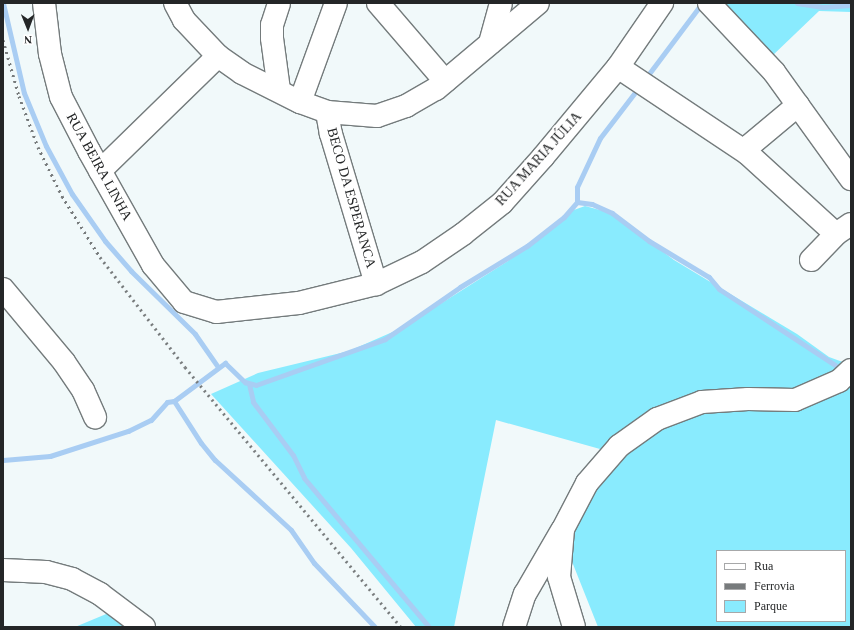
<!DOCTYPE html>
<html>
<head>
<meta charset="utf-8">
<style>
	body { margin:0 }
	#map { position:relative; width:854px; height:630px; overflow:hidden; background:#f1f9fa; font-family:Georgia,serif }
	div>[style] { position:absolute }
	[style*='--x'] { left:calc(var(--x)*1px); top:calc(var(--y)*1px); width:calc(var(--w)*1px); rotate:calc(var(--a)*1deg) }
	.green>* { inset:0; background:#89ebfe }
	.stream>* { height:5px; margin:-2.5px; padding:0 2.5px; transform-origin:2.5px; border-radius:2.5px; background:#a9cdf3 }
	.roads { filter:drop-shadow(1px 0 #747b7c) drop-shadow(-1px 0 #747b7c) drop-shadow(0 1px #747b7c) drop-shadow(0 -1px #747b7c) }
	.minor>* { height:22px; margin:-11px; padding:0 11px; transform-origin:11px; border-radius:11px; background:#fff }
	.rail>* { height:3px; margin-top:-1.5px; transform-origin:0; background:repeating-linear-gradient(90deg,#777b7c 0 2px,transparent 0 6px) }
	span { translate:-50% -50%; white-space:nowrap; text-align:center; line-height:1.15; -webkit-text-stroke:3.5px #fff; paint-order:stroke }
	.street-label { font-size:14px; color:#242627 }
	.frame { position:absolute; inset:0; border:4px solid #242627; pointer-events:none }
	.legend { position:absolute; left:716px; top:550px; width:130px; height:72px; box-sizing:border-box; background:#fff; border:1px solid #a7a8a9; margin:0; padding:5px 7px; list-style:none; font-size:12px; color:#242627 }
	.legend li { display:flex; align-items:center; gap:8px; height:20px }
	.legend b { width:20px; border:1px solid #a7a8a9 }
	.north { position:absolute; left:8px; top:8px; width:40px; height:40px; -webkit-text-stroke:3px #fff; paint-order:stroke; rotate:179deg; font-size:11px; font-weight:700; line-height:16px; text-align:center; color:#242627 }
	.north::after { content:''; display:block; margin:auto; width:14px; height:18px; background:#242627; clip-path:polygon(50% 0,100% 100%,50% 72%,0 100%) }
</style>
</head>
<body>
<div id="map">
	<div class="green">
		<i style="clip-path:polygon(721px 3px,851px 3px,851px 12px,819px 11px,771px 57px)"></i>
		<i style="clip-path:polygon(evenodd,585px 206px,611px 213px,674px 260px,797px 334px,829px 357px,851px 365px,851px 627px,598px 627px,563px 539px,571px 505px,600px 449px,496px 420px,454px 627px,416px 627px,351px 548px,211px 394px,258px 373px,349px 351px,404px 327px,508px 261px,571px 211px,585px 206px,717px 551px,845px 551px,845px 621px,717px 621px,717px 551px)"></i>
		<i style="clip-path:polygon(111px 612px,135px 627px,75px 627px)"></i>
	</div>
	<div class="stream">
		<i style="--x:3;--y:3;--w:92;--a:76.9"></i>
		<i style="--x:24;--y:93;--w:57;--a:67.5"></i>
		<i style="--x:46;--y:146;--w:55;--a:61.6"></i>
		<i style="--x:72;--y:194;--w:57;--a:54.9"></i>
		<i style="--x:105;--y:241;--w:40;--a:49"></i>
		<i style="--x:131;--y:271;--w:90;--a:44.5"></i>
		<i style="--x:195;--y:334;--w:40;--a:55.1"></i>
		<i style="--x:797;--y:3;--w:26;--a:9"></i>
		<i style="--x:823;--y:7;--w:28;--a:-4"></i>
		<i style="--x:645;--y:79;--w:95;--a:-53.1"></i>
		<i style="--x:577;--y:202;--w:15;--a:8"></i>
		<i style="--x:592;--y:204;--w:22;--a:24"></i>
		<i style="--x:612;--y:213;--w:46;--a:37.1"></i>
		<i style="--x:649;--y:241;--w:70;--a:31"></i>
		<i style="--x:709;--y:277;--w:16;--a:50"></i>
		<i style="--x:719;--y:289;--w:148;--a:33.2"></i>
		<i style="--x:249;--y:384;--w:18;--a:77"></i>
		<i style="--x:253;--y:402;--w:66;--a:53"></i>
		<i style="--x:293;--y:455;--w:25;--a:64"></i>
		<i style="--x:304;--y:478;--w:194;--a:50"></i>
		<i style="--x:174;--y:401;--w:50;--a:57.3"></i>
		<i style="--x:201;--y:443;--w:22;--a:51"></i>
		<i style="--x:215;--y:460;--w:103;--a:42.6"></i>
		<i style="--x:291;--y:530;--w:40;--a:55.1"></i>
		<i style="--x:314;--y:563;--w:88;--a:46.4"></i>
		<i style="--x:3;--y:460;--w:47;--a:-4.9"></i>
		<i style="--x:50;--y:456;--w:82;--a:-17.8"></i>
		<i style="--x:128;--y:431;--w:25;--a:-26"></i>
		<i style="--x:151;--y:420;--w:24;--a:-48"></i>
		<i style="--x:167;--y:402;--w:7;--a:-8"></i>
		<i style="--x:174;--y:401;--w:64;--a:-36.7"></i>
		<i style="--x:225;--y:363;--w:28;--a:44"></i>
		<i style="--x:245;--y:382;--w:11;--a:15"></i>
		<i style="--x:256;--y:385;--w:137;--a:-19.6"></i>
		<i style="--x:385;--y:339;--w:91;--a:-34.7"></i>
		<i style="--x:460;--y:287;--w:79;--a:-31.5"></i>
		<i style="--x:527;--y:246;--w:47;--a:-38.1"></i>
		<i style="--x:564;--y:217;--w:20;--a:-49"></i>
		<i style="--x:577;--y:202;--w:15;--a:-90"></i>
		<i style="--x:577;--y:187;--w:54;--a:-64.9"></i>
		<i style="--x:600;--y:138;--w:64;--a:-52.6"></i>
	</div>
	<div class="roads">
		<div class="minor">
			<i style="--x:44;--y:3;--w:51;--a:83.3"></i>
			<i style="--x:50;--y:54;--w:44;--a:75.7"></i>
			<i style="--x:61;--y:97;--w:61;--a:62.6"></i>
			<i style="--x:89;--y:151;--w:131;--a:60.7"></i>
			<i style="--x:153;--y:265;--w:48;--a:50"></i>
			<i style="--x:184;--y:302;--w:34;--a:17"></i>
			<i style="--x:216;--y:312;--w:83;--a:-6.2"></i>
			<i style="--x:299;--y:303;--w:79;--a:-13.9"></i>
			<i style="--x:376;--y:284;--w:51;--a:-25.6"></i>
			<i style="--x:422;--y:262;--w:50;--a:-34.3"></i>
			<i style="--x:463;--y:234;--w:50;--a:-38.5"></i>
			<i style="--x:502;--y:203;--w:62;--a:-48.3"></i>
			<i style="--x:543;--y:157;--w:117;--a:-50.2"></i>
			<i style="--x:618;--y:67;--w:78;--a:-55.5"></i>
			<i style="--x:175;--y:3;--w:19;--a:62"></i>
			<i style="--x:184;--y:20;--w:50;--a:46.6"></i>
			<i style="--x:218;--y:56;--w:29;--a:35"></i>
			<i style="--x:242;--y:73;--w:65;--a:26.6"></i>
			<i style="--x:300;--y:102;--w:29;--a:20"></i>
			<i style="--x:327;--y:112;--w:50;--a:4.6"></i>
			<i style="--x:377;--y:116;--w:31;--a:-19"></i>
			<i style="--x:406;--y:106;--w:34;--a:-30"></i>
			<i style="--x:436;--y:89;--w:133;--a:-40.1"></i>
			<i style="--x:378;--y:3;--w:103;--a:49.3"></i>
			<i style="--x:709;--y:3;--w:95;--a:46.7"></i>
			<i style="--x:774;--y:72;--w:132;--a:54.3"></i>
			<i style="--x:490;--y:43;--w:41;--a:-74.6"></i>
			<i style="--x:618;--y:67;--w:155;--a:33.7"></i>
			<i style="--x:279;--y:90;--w:52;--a:-97.7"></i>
			<i style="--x:272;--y:38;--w:13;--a:-90"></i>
			<i style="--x:272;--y:25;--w:23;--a:-72"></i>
			<i style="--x:300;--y:102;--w:105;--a:-70"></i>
			<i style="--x:798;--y:105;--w:64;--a:140.1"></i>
			<i style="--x:749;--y:146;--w:7;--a:106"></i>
			<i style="--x:747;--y:153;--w:120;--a:42.3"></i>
			<i style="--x:327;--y:112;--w:22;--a:80"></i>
			<i style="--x:331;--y:134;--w:157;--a:73.3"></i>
			<i style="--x:100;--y:171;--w:165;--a:-44.3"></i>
			<i style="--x:811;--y:260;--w:36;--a:-46"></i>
			<i style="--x:836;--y:234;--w:18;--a:-34"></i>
			<i style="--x:3;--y:289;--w:95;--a:50.1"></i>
			<i style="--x:64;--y:362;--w:34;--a:56"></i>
			<i style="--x:83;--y:390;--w:30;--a:66"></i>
			<i style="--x:3;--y:570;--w:43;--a:2.7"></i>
			<i style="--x:46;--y:572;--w:27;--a:15"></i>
			<i style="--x:72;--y:579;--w:32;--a:28"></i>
			<i style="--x:100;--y:594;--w:55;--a:36.9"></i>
			<i style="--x:514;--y:627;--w:35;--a:-72"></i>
			<i style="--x:525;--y:594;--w:72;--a:-59.9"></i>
			<i style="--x:574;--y:627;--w:52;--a:-106.7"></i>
			<i style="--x:559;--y:577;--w:48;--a:-85.2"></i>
			<i style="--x:563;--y:529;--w:52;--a:-62.4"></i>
			<i style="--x:587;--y:483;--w:49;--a:-49.1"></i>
			<i style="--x:619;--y:446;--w:47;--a:-35.4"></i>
			<i style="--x:657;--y:419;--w:48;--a:-20.7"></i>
			<i style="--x:702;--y:402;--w:46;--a:-3.7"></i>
			<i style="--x:748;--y:399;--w:47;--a:1.2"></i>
			<i style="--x:795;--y:400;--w:48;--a:-23.4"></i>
			<i style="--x:839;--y:381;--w:16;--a:-43"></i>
		</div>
	</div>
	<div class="rail">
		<i style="--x:3;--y:40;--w:58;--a:74.1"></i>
		<i style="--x:19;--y:96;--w:54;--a:69.6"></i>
		<i style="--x:38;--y:147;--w:55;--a:63.9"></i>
		<i style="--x:62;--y:196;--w:72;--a:58.1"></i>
		<i style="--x:100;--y:257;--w:139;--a:52.3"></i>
		<i style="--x:185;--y:367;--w:338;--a:50.3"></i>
	</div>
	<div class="street-label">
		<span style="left:539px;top:159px;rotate:-48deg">RUA MARIA JÚLIA</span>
		<span style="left:99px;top:167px;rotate:61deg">RUA BEIRA LINHA</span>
		<span style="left:351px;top:198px;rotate:74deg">BECO DA ESPERANCA</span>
	</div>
	<div class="frame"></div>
	<ul class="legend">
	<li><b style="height:5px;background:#fff"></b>Rua</li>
	<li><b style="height:5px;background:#777b7c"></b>Ferrovia</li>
	<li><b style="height:11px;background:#89ebfe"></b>Parque</li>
	</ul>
	<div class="north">N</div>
</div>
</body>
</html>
